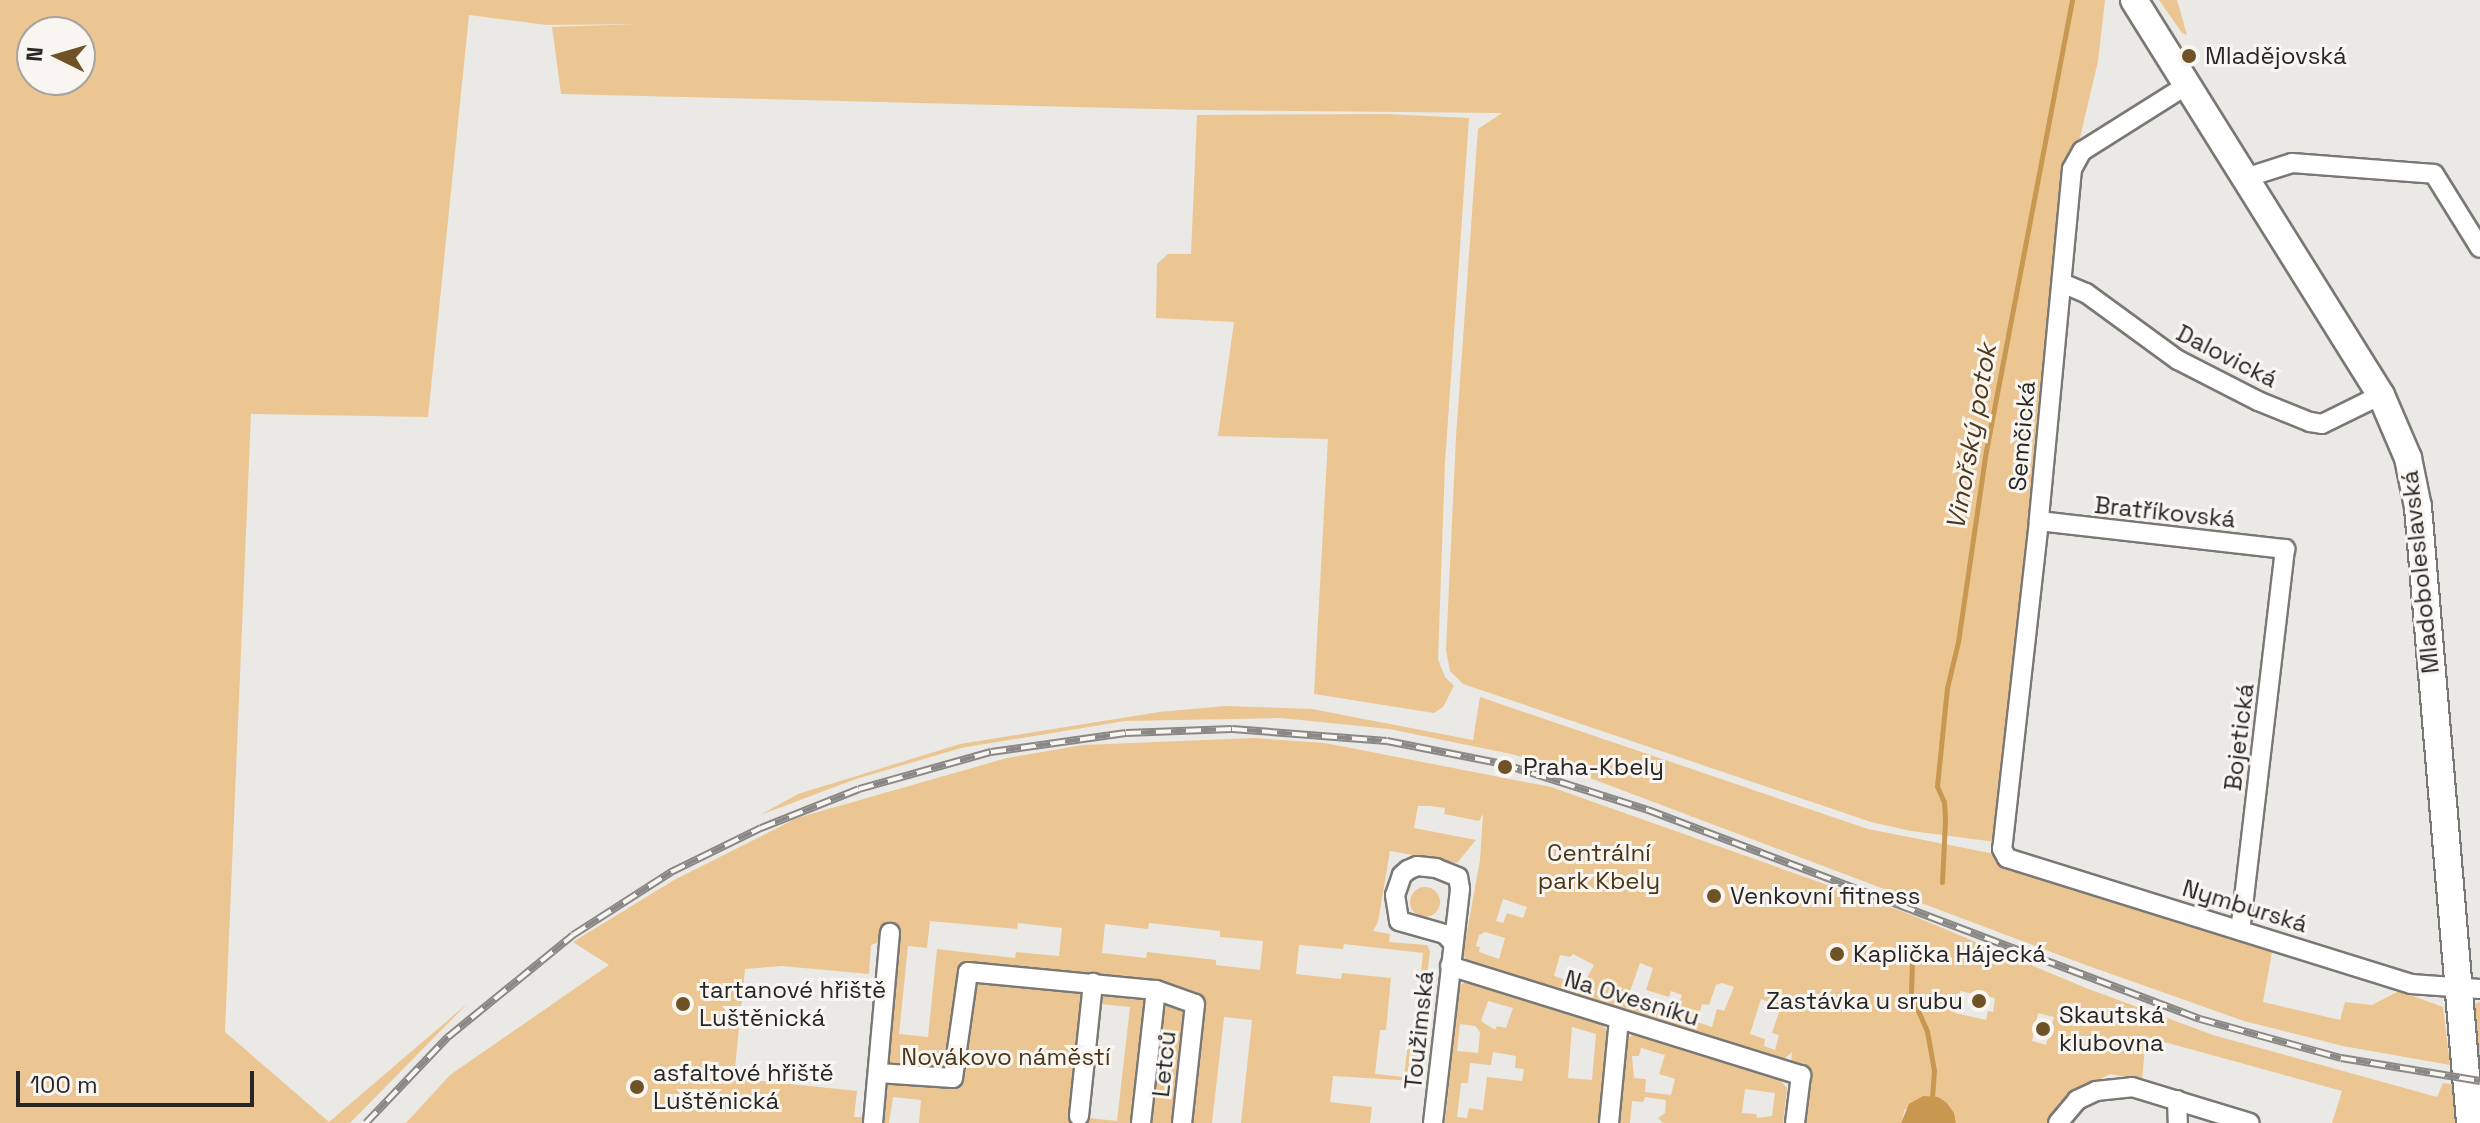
<!DOCTYPE html>
<html>
<head>
<meta charset="utf-8">
<style>
	body { margin:0 }
	#map { position:relative; width:2480px; height:1123px; overflow:hidden; background:#ebe9e5; font-family:"Space Grotesk",sans-serif }
	div>[style] { position:absolute }
	[style*='--x'] { left:calc(var(--x)*1px); top:calc(var(--y)*1px); width:calc(var(--w)*1px); rotate:calc(var(--a)*1deg) }
	.green>* { inset:0; background:#ebc692 }
	.round { border-radius:50% }
	.water>* { inset:0; background:#c89851 }
	.stream>* { height:5px; margin:-2.5px; padding:0 2.5px; transform-origin:2.5px; border-radius:2.5px; background:#c89851 }
	.roads { filter:drop-shadow(2px 0 #7a7875) drop-shadow(-2px 0 #7a7875) drop-shadow(0 2px #7a7875) drop-shadow(0 -2px #7a7875) }
	.street>* { height:18px; margin:-9px; padding:0 9px; transform-origin:9px; border-radius:9px; background:#fff }
	.secondary>* { height:26px; margin:-13px; padding:0 13px; transform-origin:13px; border-radius:13px; background:#fff }
	.rail>* { height:8px; margin-top:-4px; transform-origin:0; background:repeating-linear-gradient(90deg,#f9f6f2 0 15px,#8a8886 0 30px); box-sizing:border-box; border-block:2px solid #8a8886 }
	.dots>* { width:22px; height:22px; translate:-50% -50%; box-sizing:border-box; border:4px solid #f9f6f2; border-radius:50% }
	span { translate:-50% -50%; white-space:nowrap; text-align:center; line-height:1.15; -webkit-text-stroke:6px #f9f6f2; paint-order:stroke }
	.poi-label { font-size:24px; color:#272625 }
	.left { translate:0 -50%; text-align:left }
	.right { translate:-100% -50%; text-align:right }
	.street-label { font-size:24px; color:#272625 }
	.park-label { font-size:24px; color:#4b3617 }
	.water-label { font-size:26px; color:#4d381a; font-style:italic }
	.north { position:absolute; left:16px; top:16px; width:80px; height:80px; box-sizing:border-box; background:#f9f6f2; border:2px solid #a5a3a0; border-radius:50%; rotate:275deg; font-size:22px; font-weight:700; line-height:32px; text-align:center; color:#272625 }
	.north::after { content:''; display:block; margin:auto; width:28px; height:36px; background:#6f5225; clip-path:polygon(50% 0,100% 100%,50% 72%,0 100%) }
	.scale { position:absolute; left:16px; top:1071px; width:238px; height:36px; box-sizing:border-box; border:4px solid #272625; border-top:0; padding-left:10px; font-size:24px; line-height:28px; white-space:nowrap; color:#272625; -webkit-text-stroke:6px #f9f6f2; paint-order:stroke }
</style>
</head>
<body>
<div id="map">
	<div class="green">
		<i style="clip-path:polygon(evenodd,0 0,2105px 0,2098px 61px,2079px 142px,2068px 158px,2034px 509px,1996px 842px,1911px 831px,1871px 822px,1463px 684px,1450px 671px,1446px 650px,1456px 437px,1478px 129px,1502px 113px,1197px 110px,561px 94px,552px 27px,639px 24px,547px 25px,469px 15px,428px 417px,251px 414px,225px 1032px,329px 1122px,468px 1003px,350px 1123px,0 1123px,0 0,32px 32px,80px 32px,80px 80px,32px 80px,32px 32px)"></i>
		<i style="clip-path:polygon(2159px 0,2177px 0,2187px 35px,2182px 33px)"></i>
		<i style="clip-path:polygon(1386px 114px,1469px 118px,1445px 463px,1438px 659px,1445px 677px,1454px 686px,1443px 707px,1434px 713px,1314px 694px,1328px 439px,1218px 436px,1234px 322px,1156px 318px,1157px 264px,1168px 254px,1191px 254px,1197px 115px)"></i>
		<i style="clip-path:polygon(1480px 697px,1868px 829px,1990px 853px,1995px 859px,2272px 952px,2263px 1002px,2340px 1020px,2345px 1002px,2372px 1005px,2399px 991px,2443px 1007px,2450px 1065px,2343px 1046px,2244px 1021px,2083px 964px,1574px 772px,1511px 754px,1389px 729px,1281px 718px,1125px 721px,961px 748px,856px 779px,760px 815px,798px 794px,960px 744px,1159px 712px,1225px 706px,1312px 709px,1473px 740px)"></i>
		<i style="clip-path:polygon(evenodd,1254px 738px,1325px 743px,1551px 787px,1904px 912px,2086px 988px,2213px 1035px,2437px 1097px,2443px 1083px,2456px 1085px,2459px 1123px,2332px 1123px,2342px 1091px,2146px 1037px,2142px 1080px,2110px 1074px,2060px 1102px,2051px 1123px,1956px 1123px,1956px 1119px,1905px 1109px,1901px 1123px,1806px 1123px,1812px 1074px,1791px 1065px,1792px 1052px,1784px 1059px,1467px 960px,1463px 954px,1480px 860px,1483px 814px,1479px 821px,1444px 814px,1445px 808px,1431px 806px,1418px 806px,1414px 828px,1476px 840px,1457px 863px,1390px 851px,1378px 922px,1373px 931px,1390px 934px,1389px 942px,1427px 945px,1430px 951px,1414px 1081px,1333px 1076px,1330px 1102px,1372px 1107px,1370px 1123px,1241px 1123px,1252px 1020px,1224px 1017px,1212px 1123px,919px 1123px,921px 1100px,893px 1097px,889px 1123px,879px 1123px,886px 940px,871px 945px,869px 974px,782px 966px,745px 969px,734px 1078px,857px 1091px,854px 1117px,866px 1117px,865px 1123px,406px 1123px,450px 1075px,609px 965px,573px 942px,674px 880px,797px 818px,1007px 758px,1083px 745px,1254px 738px,1503px 899px,1527px 907px,1523px 918px,1507px 913px,1503px 923px,1496px 921px,1503px 899px,1254px 738px,930px 921px,1017px 929px,1018px 923px,1062px 928px,1059px 956px,1016px 952px,1015px 958px,937px 949px,928px 1037px,899px 1034px,908px 946px,927px 948px,930px 921px,1254px 738px,1149px 923px,1220px 931px,1220px 937px,1263px 941px,1260px 970px,1216px 965px,1216px 960px,1147px 952px,1146px 958px,1102px 953px,1105px 924px,1148px 929px,1149px 923px,1254px 738px,1485px 932px,1505px 938px,1499px 959px,1479px 952px,1480px 947px,1476px 946px,1479px 935px,1485px 932px,1254px 738px,1344px 944px,1423px 953px,1415px 1034px,1409px 1034px,1404px 1077px,1375px 1074px,1380px 1030px,1386px 1030px,1391px 978px,1342px 973px,1341px 979px,1296px 974px,1299px 945px,1343px 949px,1344px 944px,1254px 738px,1573px 954px,1594px 965px,1583px 985px,1566px 984px,1566px 980px,1554px 976px,1560px 955px,1570px 957px,1573px 954px,1254px 738px,1640px 963px,1653px 968px,1646px 990px,1669px 997px,1671px 991px,1682px 995px,1675px 1014px,1660px 1014px,1659px 1009px,1628px 997px,1640px 963px,1254px 738px,1722px 983px,1734px 987px,1724px 1011px,1717px 1009px,1712px 1027px,1697px 1022px,1702px 1004px,1709px 1005px,1716px 985px,1722px 983px,1254px 738px,1960px 991px,1995px 998px,1993px 1012px,1988px 1011px,1986px 1020px,1955px 1013px,1960px 991px,1254px 738px,1761px 999px,1781px 1006px,1772px 1033px,1779px 1035px,1775px 1050px,1764px 1046px,1765px 1039px,1750px 1034px,1761px 999px,1254px 738px,1101px 1004px,1130px 1007px,1117px 1121px,1089px 1118px,1101px 1004px,1254px 738px,2038px 1013px,2054px 1017px,2046px 1045px,2032px 1041px,2038px 1013px)"></i>
		<i class="round" style="left:1410px;top:887px;width:30px;height:30px"></i>
		<i style="clip-path:polygon(evenodd,1465px 982px,1603px 1025px,1609px 1034px,1599px 1123px,1445px 1123px,1459px 986px,1465px 982px,1488px 1001px,1513px 1008px,1506px 1028px,1497px 1026px,1495px 1030px,1481px 1021px,1488px 1001px,1465px 982px,1460px 1024px,1475px 1026px,1480px 1032px,1478px 1053px,1457px 1051px,1460px 1024px,1465px 982px,1572px 1027px,1596px 1034px,1592px 1080px,1568px 1078px,1572px 1027px,1465px 982px,1493px 1052px,1516px 1056px,1515px 1068px,1524px 1069px,1522px 1081px,1487px 1077px,1483px 1110px,1469px 1108px,1467px 1118px,1457px 1117px,1461px 1083px,1468px 1083px,1470px 1063px,1491px 1065px,1493px 1052px)"></i>
		<i style="clip-path:polygon(2480px 1002px,2480px 1071px,2471px 1005px)"></i>
		<i style="clip-path:polygon(evenodd,1634px 1034px,1779px 1079px,1787px 1088px,1783px 1123px,1663px 1123px,1658px 1118px,1665px 1113px,1666px 1100px,1645px 1097px,1643px 1102px,1632px 1101px,1630px 1123px,1619px 1123px,1628px 1038px,1634px 1034px,1641px 1048px,1665px 1055px,1659px 1074px,1675px 1079px,1671px 1095px,1645px 1092px,1646px 1079px,1634px 1078px,1632px 1056px,1639px 1056px,1641px 1048px,1634px 1034px,1745px 1089px,1775px 1093px,1772px 1116px,1757px 1118px,1756px 1114px,1742px 1113px,1745px 1089px)"></i>
	</div>
	<div class="water">
		<i style="clip-path:polygon(1923px 1096px,1938px 1097px,1946px 1102px,1954px 1113px,1956px 1123px,1901px 1123px,1909px 1104px)"></i>
	</div>
	<div class="stream">
		<i style="--x:1942;--y:882;--w:62;--a:-87.2"></i>
		<i style="--x:1945;--y:820;--w:18;--a:-93"></i>
		<i style="--x:1944;--y:802;--w:17;--a:-114"></i>
		<i style="--x:1937;--y:786;--w:99;--a:-84.2"></i>
		<i style="--x:1947;--y:688;--w:47;--a:-76.6"></i>
		<i style="--x:1958;--y:642;--w:193;--a:-81.7"></i>
		<i style="--x:1986;--y:451;--w:459;--a:-79.2"></i>
		<i style="--x:1912;--y:963;--w:32;--a:92"></i>
		<i style="--x:1911;--y:995;--w:39;--a:66"></i>
		<i style="--x:1927;--y:1031;--w:40;--a:80"></i>
		<i style="--x:1934;--y:1070;--w:32;--a:94"></i>
	</div>
	<div class="roads">
		<div class="street">
			<i style="--x:2187;--y:85;--w:124;--a:147.8"></i>
			<i style="--x:2082;--y:151;--w:21;--a:119"></i>
			<i style="--x:2072;--y:169;--w:354;--a:95.4"></i>
			<i style="--x:2039;--y:521;--w:330;--a:96.4"></i>
			<i style="--x:2002;--y:849;--w:10;--a:61"></i>
			<i style="--x:2007;--y:858;--w:423;--a:17.3"></i>
			<i style="--x:2411;--y:984;--w:69;--a:4.1"></i>
			<i style="--x:2245;--y:178;--w:49;--a:-17.7"></i>
			<i style="--x:2292;--y:163;--w:142;--a:4.4"></i>
			<i style="--x:2434;--y:174;--w:87;--a:58.1"></i>
			<i style="--x:2062;--y:283;--w:26;--a:23"></i>
			<i style="--x:2086;--y:293;--w:114;--a:36.1"></i>
			<i style="--x:2178;--y:360;--w:90;--a:27.1"></i>
			<i style="--x:2258;--y:401;--w:56;--a:22"></i>
			<i style="--x:2310;--y:422;--w:12;--a:9"></i>
			<i style="--x:2322;--y:424;--w:66;--a:-26.2"></i>
			<i style="--x:2039;--y:521;--w:248;--a:6.5"></i>
			<i style="--x:2285;--y:549;--w:384;--a:96.7"></i>
			<i style="--x:1450;--y:966;--w:368;--a:17.3"></i>
			<i style="--x:1801;--y:1075;--w:48;--a:97.1"></i>
			<i style="--x:878;--y:1073;--w:75;--a:3.8"></i>
			<i style="--x:953;--y:1078;--w:107;--a:-81.9"></i>
			<i style="--x:968;--y:972;--w:189;--a:5.5"></i>
			<i style="--x:1156;--y:990;--w:41;--a:19.7"></i>
			<i style="--x:1195;--y:1004;--w:120;--a:96.2"></i>
			<i style="--x:2177;--y:1100;--w:23;--a:88"></i>
			<i style="--x:1079;--y:1116;--w:134;--a:-84"></i>
			<i style="--x:873;--y:1123;--w:191;--a:-84.9"></i>
			<i style="--x:1141;--y:1123;--w:134;--a:-83.6"></i>
			<i style="--x:1433;--y:1123;--w:236;--a:-83.4"></i>
			<i style="--x:1460;--y:889;--w:12;--a:-99"></i>
			<i style="--x:1458;--y:877;--w:24;--a:-158"></i>
			<i style="--x:1436;--y:868;--w:19;--a:-174"></i>
			<i style="--x:1417;--y:866;--w:10;--a:156"></i>
			<i style="--x:1408;--y:870;--w:8;--a:140"></i>
			<i style="--x:1402;--y:875;--w:21;--a:109"></i>
			<i style="--x:1395;--y:895;--w:26;--a:81"></i>
			<i style="--x:1399;--y:921;--w:48;--a:15.8"></i>
			<i style="--x:1445;--y:934;--w:12;--a:48"></i>
			<i style="--x:1609;--y:1123;--w:104;--a:-84.5"></i>
			<i style="--x:2058;--y:1123;--w:30;--a:-50"></i>
			<i style="--x:2077;--y:1100;--w:21;--a:-25"></i>
			<i style="--x:2096;--y:1091;--w:36;--a:-6"></i>
			<i style="--x:2132;--y:1087;--w:123;--a:17"></i>
		</div>
		<div class="secondary">
			<i style="--x:2134;--y:0;--w:466;--a:58"></i>
			<i style="--x:2381;--y:395;--w:69;--a:66.8"></i>
			<i style="--x:2408;--y:458;--w:50;--a:78.5"></i>
			<i style="--x:2418;--y:507;--w:618;--a:85.17"></i>
		</div>
	</div>
	<div class="rail">
		<i style="--x:366;--y:1123;--w:119;--a:-46.4"></i>
		<i style="--x:448;--y:1037;--w:161;--a:-39.2"></i>
		<i style="--x:573;--y:935;--w:117;--a:-32.7"></i>
		<i style="--x:671;--y:872;--w:100;--a:-26.1"></i>
		<i style="--x:761;--y:828;--w:105;--a:-21.7"></i>
		<i style="--x:859;--y:789;--w:137;--a:-15.7"></i>
		<i style="--x:991;--y:752;--w:136;--a:-8"></i>
		<i style="--x:1126;--y:733;--w:106;--a:-2.2"></i>
		<i style="--x:1232;--y:729;--w:155;--a:4.4"></i>
		<i style="--x:1387;--y:741;--w:118;--a:11.2"></i>
		<i style="--x:1503;--y:764;--w:152;--a:17.6"></i>
		<i style="--x:1648;--y:810;--w:590;--a:20.74"></i>
		<i style="--x:2200;--y:1019;--w:146;--a:15.5"></i>
		<i style="--x:2341;--y:1058;--w:141;--a:9.4"></i>
	</div>
	<div class="dots">
		<i style="left:2189px;top:56px;background:#6f5225"></i>
		<i style="left:1505px;top:767px;background:#6f5225"></i>
		<i style="left:1714px;top:896px;background:#6f5225"></i>
		<i style="left:1837px;top:954px;background:#6f5225"></i>
		<i style="left:1979px;top:1001px;background:#6f5225"></i>
		<i style="left:683px;top:1004px;background:#6f5225"></i>
		<i style="left:2043px;top:1029px;background:#6f5225"></i>
		<i style="left:637px;top:1087px;background:#6f5225"></i>
	</div>
	<div class="poi-label">
		<span class="left" style="left:2205px;top:56px">Mladějovská</span>
		<span class="left" style="left:1523px;top:767px">Praha-Kbely</span>
		<span class="left" style="left:1730px;top:896px">Venkovní fitness</span>
		<span class="left" style="left:1853px;top:954px">Kaplička Hájecká</span>
		<span class="left" style="left:699px;top:1004px">tartanové hřiště<br>Luštěnická</span>
		<span class="right" style="left:1963px;top:1001px">Zastávka u srubu</span>
		<span class="left" style="left:2059px;top:1029px">Skautská<br>klubovna</span>
		<span class="left" style="left:653px;top:1087px">asfaltové hřiště<br>Luštěnická</span>
	</div>
	<div class="street-label">
		<span style="left:2227px;top:356px;rotate:27deg">Dalovická</span>
		<span style="left:2022px;top:436px;rotate:-85deg">Semčická</span>
		<span style="left:2165px;top:512px;rotate:6deg">Bratříkovská</span>
		<span style="left:2420px;top:572px;rotate:-96deg">Mladoboleslavská</span>
		<span style="left:2239px;top:737px;rotate:-83deg">Bojetická</span>
		<span style="left:2245px;top:906px;rotate:17deg">Nymburská</span>
		<span style="left:1632px;top:998px;rotate:17deg">Na Ovesníku</span>
		<span style="left:1419px;top:1030px;rotate:-84deg">Toužimská</span>
		<span style="left:1164px;top:1064px;rotate:-84deg">Letců</span>
	</div>
	<div class="park-label">
		<span style="left:1599px;top:867px">Centrální<br>park Kbely</span>
		<span style="left:1006px;top:1057px">Novákovo náměstí</span>
	</div>
	<div class="water-label">
		<span style="left:1972px;top:437px;rotate:-80deg">Vinořský potok</span>
	</div>
	<div class="north">N</div>
	<div class="scale">100 m</div>
</div>
</body>
</html>
